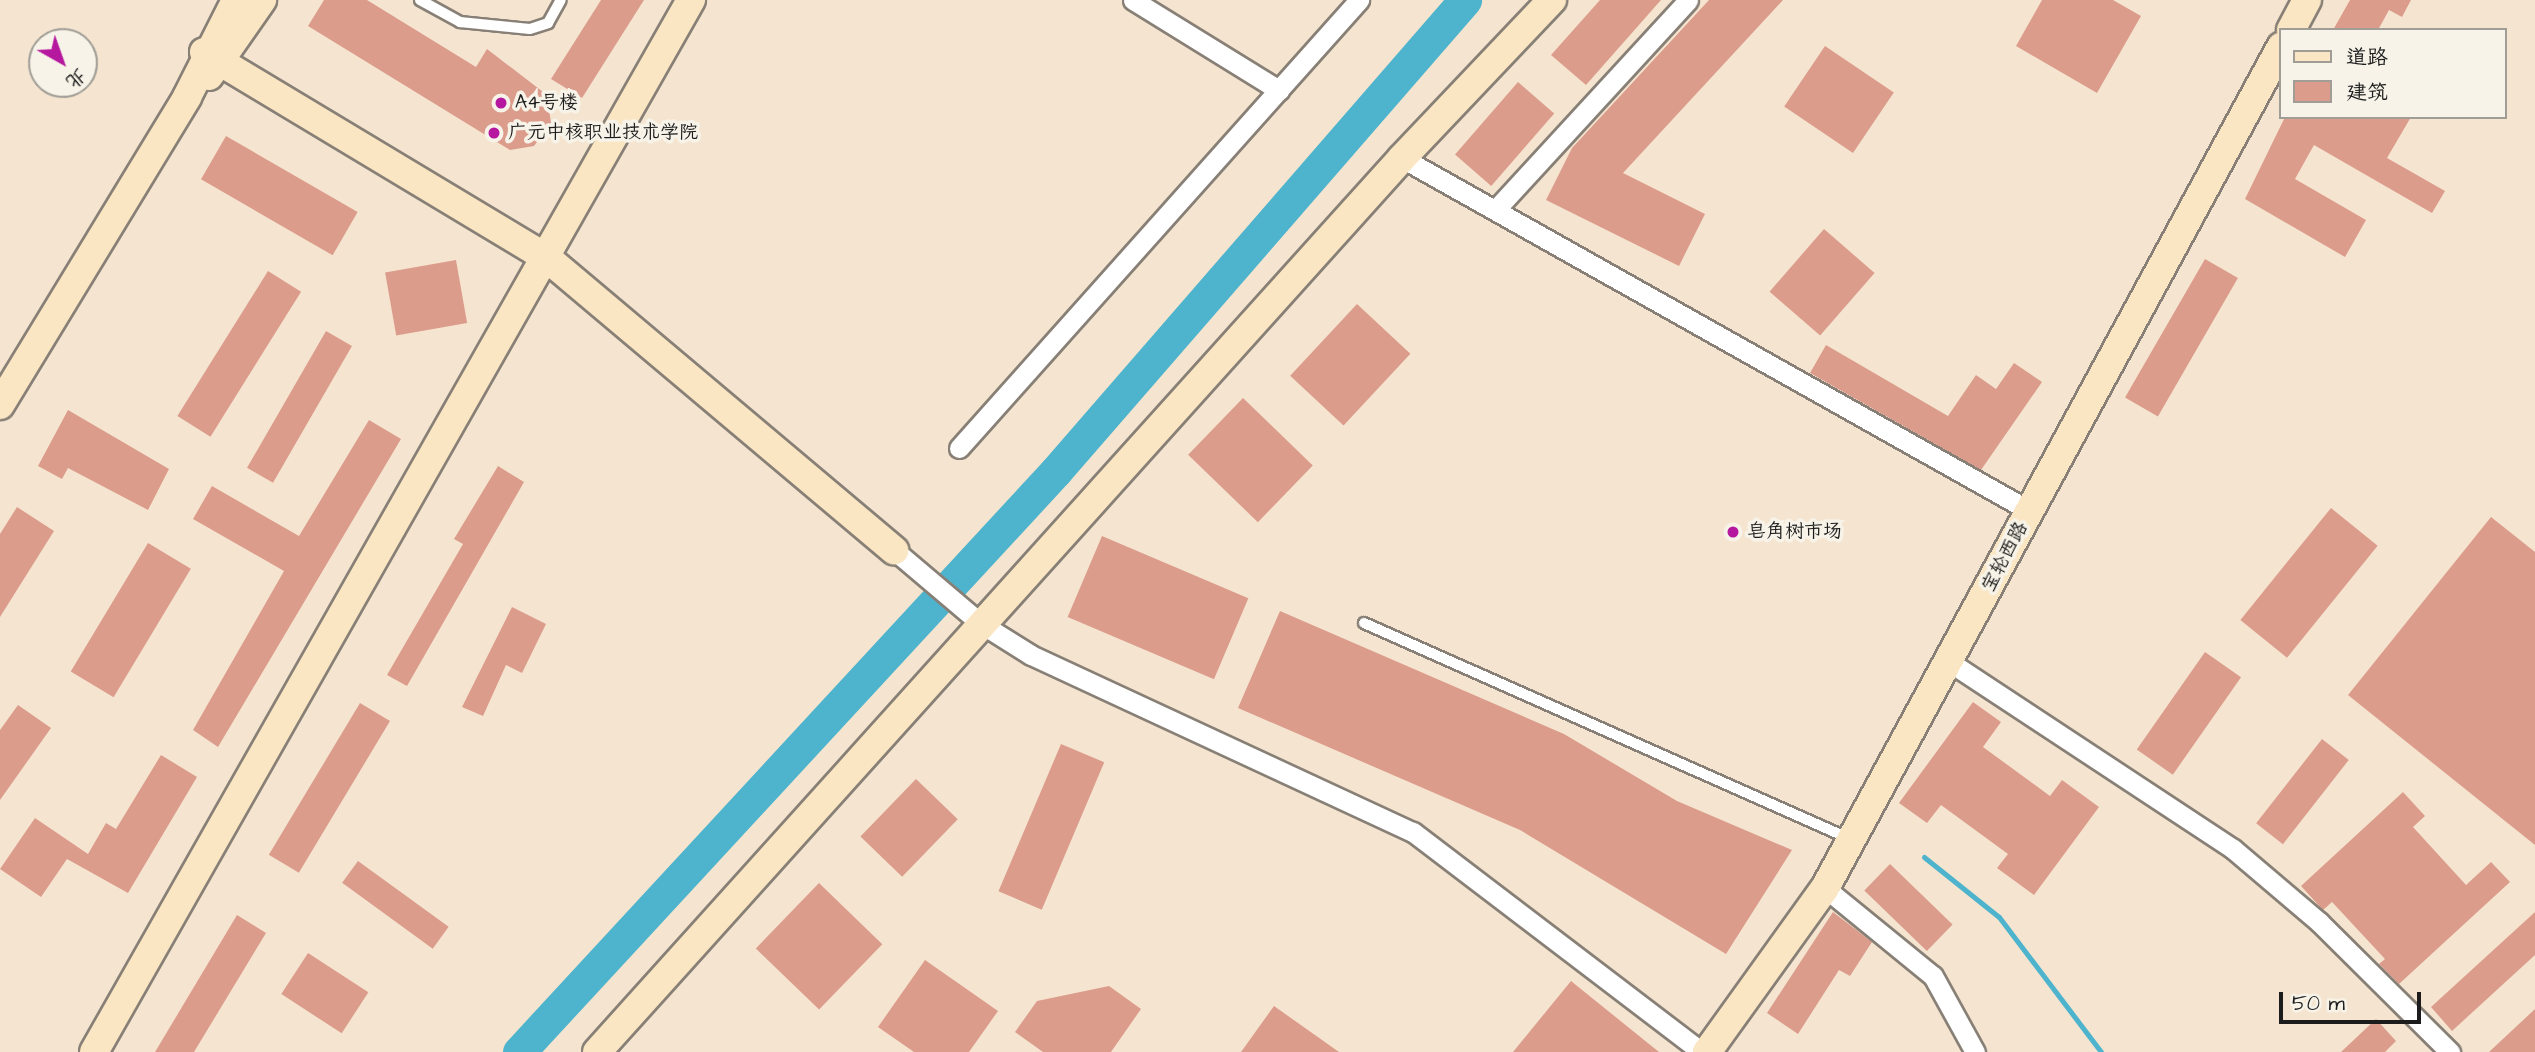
<!DOCTYPE html>
<html>
<head>
<meta charset="utf-8">
<style>
	body { margin:0 }
	#map { position:relative; width:2535px; height:1052px; overflow:hidden; background:#f5e5d0; font-family:"Architects Daughter","LXGW WenKai TC",sans-serif }
	div>[style] { position:absolute }
	[style*='--x'] { left:calc(var(--x)*1px); top:calc(var(--y)*1px); width:calc(var(--w)*1px); rotate:calc(var(--a)*1deg) }
	.stream>* { height:5px; margin:-2.5px; padding:0 2.5px; transform-origin:2.5px; border-radius:2.5px; background:#4eb3cc }
	.river>* { height:33px; margin:-16.5px; padding:0 16.5px; transform-origin:16.5px; border-radius:16.5px; background:#4eb3cc }
	.building>* { inset:0; background:#dc9c8c; transform-origin:0 0 }
	.roads { filter:drop-shadow(2px 0 #888076) drop-shadow(-2px 0 #888076) drop-shadow(0 2px #888076) drop-shadow(0 -2px #888076) }
	.lane>* { height:10px; margin:-5px; padding:0 5px; transform-origin:5px; border-radius:5px; background:#fff }
	.street>* { height:19px; margin:-9.5px; padding:0 9.5px; transform-origin:9.5px; border-radius:9.5px; background:#fff }
	.secondary>* { height:28px; margin:-14px; padding:0 14px; transform-origin:14px; border-radius:14px; background:#fbe6c4 }
	.dots>* { width:19px; height:19px; translate:-50% -50%; box-sizing:border-box; border:4px solid #f7f3e8; border-radius:50% }
	span { translate:-50% -50%; white-space:nowrap; text-align:center; line-height:1.15; -webkit-text-stroke:7px #f7f3e8; paint-order:stroke }
	.poi-label { font-size:19px; color:#1c1c1c }
	.left { translate:0 -50%; text-align:left }
	.street-label { font-size:19px; color:#1c1c1c }
	.legend { position:absolute; left:2279px; top:28px; width:228px; height:91px; box-sizing:border-box; background:#f7f3e8; border:2px solid #9f9d96; margin:0; padding:9px 12px; list-style:none; font-size:21px; color:#1c1c1c }
	.legend li { display:flex; align-items:center; gap:14px; height:35px }
	.legend b { width:35px; border:2px solid #9f9d96 }
	.north { position:absolute; left:28px; top:28px; width:70px; height:70px; box-sizing:border-box; background:#f7f3e8; border:2px solid #9f9d96; border-radius:50%; rotate:140deg; font-size:19px; font-weight:700; line-height:28px; text-align:center; color:#1c1c1c }
	.north::after { content:''; display:block; margin:auto; width:24px; height:32px; background:#b5179e; clip-path:polygon(50% 0,100% 100%,50% 72%,0 100%) }
	.scale { position:absolute; left:2279px; top:992px; width:142px; height:32px; box-sizing:border-box; border:4px solid #1c1c1c; border-top:0; padding-left:9px; font-size:21px; line-height:24px; white-space:nowrap; color:#1c1c1c; -webkit-text-stroke:5px #f7f3e8; paint-order:stroke }
</style>
</head>
<body>
<div id="map">
	<div class="stream">
		<i style="--x:1924;--y:857;--w:96;--a:38.7"></i>
		<i style="--x:1999;--y:917;--w:169;--a:52.9"></i>
	</div>
	<div class="river">
		<i style="--x:519;--y:1052;--w:791;--a:-47.25"></i>
		<i style="--x:1056;--y:471;--w:624;--a:-49.03"></i>
	</div>
	<div class="building">
		<i style="clip-path:polygon(324px 0,367px 0,476px 67px,487px 49px,547px 95px,551px 123px,534px 146px,510px 150px,308px 26px)"></i>
		<i style="clip-path:polygon(601px 0,644px 0,582px 98px,551px 79px)"></i>
		<i style="clip-path:polygon(1600px 0,1661px 0,1586px 85px,1551px 55px)"></i>
		<i style="clip-path:polygon(1709px 0,1783px 0,1623px 173px,1705px 214px,1679px 266px,1546px 200px,1572px 148px)"></i>
		<i style="clip-path:polygon(2042px 0,2113px 0,2141px 16px,2097px 93px,2016px 46px)"></i>
		<i style="clip-path:polygon(2350px 0,2411px 0,2402px 17px,2389px 10px,2378px 30px,2333px 30px)"></i>
		<i style="left:1825px;top:46px;width:83px;height:73px;rotate:34deg"></i>
		<i style="left:1518px;top:82px;width:48px;height:96px;rotate:41deg"></i>
		<i style="clip-path:polygon(2285px 117px,2411px 117px,2387px 158px,2445px 191px,2432px 213px,2314px 145px,2295px 179px,2366px 220px,2345px 257px,2245px 199px)"></i>
		<i style="left:226px;top:136px;width:152px;height:50px;rotate:30deg"></i>
		<i style="left:1824px;top:229px;width:67px;height:83px;rotate:41deg"></i>
		<i style="left:2205px;top:259px;width:38px;height:160px;rotate:30deg"></i>
		<i style="left:456px;top:260px;width:64px;height:72px;rotate:80deg"></i>
		<i style="left:268px;top:271px;width:39px;height:171px;rotate:32deg"></i>
		<i style="left:1357px;top:304px;width:73px;height:98px;rotate:43deg"></i>
		<i style="left:326px;top:331px;width:30px;height:158px;rotate:30deg"></i>
		<i style="clip-path:polygon(1826px 345px,1948px 416px,1976px 375px,1996px 389px,2014px 363px,2042px 382px,1981px 470px,1810px 373px)"></i>
		<i style="left:1243px;top:398px;width:97px;height:79px;rotate:44deg"></i>
		<i style="clip-path:polygon(68px 410px,169px 469px,148px 510px,68px 468px,62px 479px,38px 466px)"></i>
		<i style="clip-path:polygon(369px 420px,401px 439px,218px 747px,193px 730px,284px 571px,193px 519px,212px 486px,299px 536px)"></i>
		<i style="clip-path:polygon(498px 466px,524px 482px,407px 686px,387px 675px,463px 544px,454px 539px)"></i>
		<i style="clip-path:polygon(17px 507px,54px 531px,0 617px,0 534px)"></i>
		<i style="left:2331px;top:508px;width:60px;height:144px;rotate:39deg"></i>
		<i style="clip-path:polygon(2491px 517px,2535px 552px,2535px 845px,2348px 695px)"></i>
		<i style="left:1102px;top:536px;width:159px;height:88px;rotate:23deg"></i>
		<i style="left:148px;top:543px;width:50px;height:150px;rotate:31deg"></i>
		<i style="clip-path:polygon(512px 607px,546px 624px,522px 673px,506px 665px,483px 716px,462px 707px)"></i>
		<i style="clip-path:polygon(1280px 611px,1564px 734px,1677px 801px,1792px 850px,1726px 954px,1520px 830px,1238px 708px)"></i>
		<i style="left:2205px;top:652px;width:44px;height:119px;rotate:35deg"></i>
		<i style="clip-path:polygon(1973px 702px,2001px 722px,1983px 747px,2050px 796px,2062px 780px,2099px 807px,2034px 895px,1997px 868px,2008px 854px,1941px 805px,1927px 823px,1899px 803px)"></i>
		<i style="left:360px;top:703px;width:35px;height:177px;rotate:31deg"></i>
		<i style="clip-path:polygon(18px 705px,51px 728px,0 800px,0 730px)"></i>
		<i style="left:2322px;top:739px;width:34px;height:107px;rotate:38deg"></i>
		<i style="left:1061px;top:744px;width:47px;height:160px;rotate:23deg"></i>
		<i style="clip-path:polygon(161px 755px,197px 777px,128px 893px,67px 859px,41px 897px,0 869px,35px 818px,88px 854px,106px 823px,116px 829px)"></i>
		<i style="left:916px;top:779px;width:58px;height:80px;rotate:44deg"></i>
		<i style="clip-path:polygon(2403px 792px,2425px 816px,2413px 827px,2466px 885px,2491px 862px,2510px 882px,2399px 984px,2379px 964px,2385px 959px,2332px 902px,2323px 910px,2301px 886px)"></i>
		<i style="left:358px;top:861px;width:112px;height:27px;rotate:36deg"></i>
		<i style="left:1890px;top:864px;width:87px;height:37px;rotate:44deg"></i>
		<i style="left:819px;top:883px;width:88px;height:91px;rotate:44deg"></i>
		<i style="clip-path:polygon(1833px 912px,1872px 942px,1850px 976px,1839px 970px,1798px 1034px,1767px 1013px)"></i>
		<i style="clip-path:polygon(2535px 912px,2535px 955px,2452px 1031px,2431px 1007px)"></i>
		<i style="clip-path:polygon(237px 915px,266px 933px,194px 1052px,155px 1052px)"></i>
		<i style="left:308px;top:953px;width:72px;height:49px;rotate:33deg"></i>
		<i style="clip-path:polygon(925px 960px,998px 1011px,969px 1052px,914px 1052px,878px 1027px)"></i>
		<i style="clip-path:polygon(1571px 981px,1659px 1052px,1513px 1052px)"></i>
		<i style="clip-path:polygon(1109px 986px,1141px 1009px,1111px 1052px,1043px 1052px,1015px 1032px,1037px 1001px)"></i>
		<i style="clip-path:polygon(1274px 1006px,1339px 1052px,1241px 1052px)"></i>
		<i style="clip-path:polygon(2535px 1009px,2535px 1052px,2489px 1052px)"></i>
		<i style="clip-path:polygon(2376px 1019px,2396px 1041px,2385px 1052px,2341px 1052px)"></i>
	</div>
	<div class="roads">
		<div class="lane">
			<i style="--x:420;--y:0;--w:46;--a:28.8"></i>
			<i style="--x:460;--y:22;--w:70;--a:5.7"></i>
			<i style="--x:530;--y:29;--w:19;--a:-18"></i>
			<i style="--x:548;--y:23;--w:26;--a:-61"></i>
			<i style="--x:1364;--y:623;--w:530;--a:23.95"></i>
		</div>
		<div class="street">
			<i style="--x:1133;--y:0;--w:172;--a:31.7"></i>
			<i style="--x:1402;--y:158;--w:720;--a:29.34"></i>
			<i style="--x:1497;--y:208;--w:282;--a:-47.4"></i>
			<i style="--x:959;--y:448;--w:601;--a:-48.24"></i>
			<i style="--x:894;--y:550;--w:113;--a:40.3"></i>
			<i style="--x:980;--y:623;--w:60;--a:32.1"></i>
			<i style="--x:1031;--y:655;--w:421;--a:24.9"></i>
			<i style="--x:1413;--y:832;--w:363;--a:37.3"></i>
			<i style="--x:1948;--y:661;--w:341;--a:33.4"></i>
			<i style="--x:2233;--y:849;--w:113;--a:40.3"></i>
			<i style="--x:2319;--y:922;--w:185;--a:44.8"></i>
			<i style="--x:1825;--y:888;--w:139;--a:39.2"></i>
			<i style="--x:1933;--y:976;--w:87;--a:61.1"></i>
		</div>
		<div class="secondary">
			<i style="--x:2291;--y:30;--w:34;--a:-62"></i>
			<i style="--x:204;--y:52;--w:400;--a:31"></i>
			<i style="--x:547;--y:258;--w:454;--a:40.1"></i>
			<i style="--x:209;--y:76;--w:93;--a:-55.1"></i>
			<i style="--x:0;--y:405;--w:360;--a:-58.7"></i>
			<i style="--x:187;--y:97;--w:109;--a:-63.2"></i>
			<i style="--x:94;--y:1052;--w:1210;--a:-60.43"></i>
			<i style="--x:597;--y:1052;--w:1203;--a:-48"></i>
			<i style="--x:1402;--y:158;--w:218;--a:-46.5"></i>
			<i style="--x:1707;--y:1052;--w:202;--a:-54.3"></i>
			<i style="--x:1825;--y:888;--w:957;--a:-61.53"></i>
		</div>
	</div>
	<div class="dots">
		<i style="left:501px;top:103px;background:#b5179e"></i>
		<i style="left:494px;top:133px;background:#b5179e"></i>
		<i style="left:1733px;top:532px;background:#b5179e"></i>
	</div>
	<div class="poi-label">
		<span class="left" style="left:515px;top:103px">A4号楼</span>
		<span class="left" style="left:508px;top:133px">广元中核职业技术学院</span>
		<span class="left" style="left:1747px;top:532px">皂角树市场</span>
	</div>
	<div class="street-label">
		<span style="left:2005px;top:557px;rotate:-62deg">宝轮西路</span>
	</div>
	<ul class="legend">
	<li><b style="height:9px;background:#fbe6c4"></b>道路</li>
	<li><b style="height:19px;background:#dc9c8c"></b>建筑</li>
	</ul>
	<div class="north">北</div>
	<div class="scale">50 m</div>
</div>
</body>
</html>
